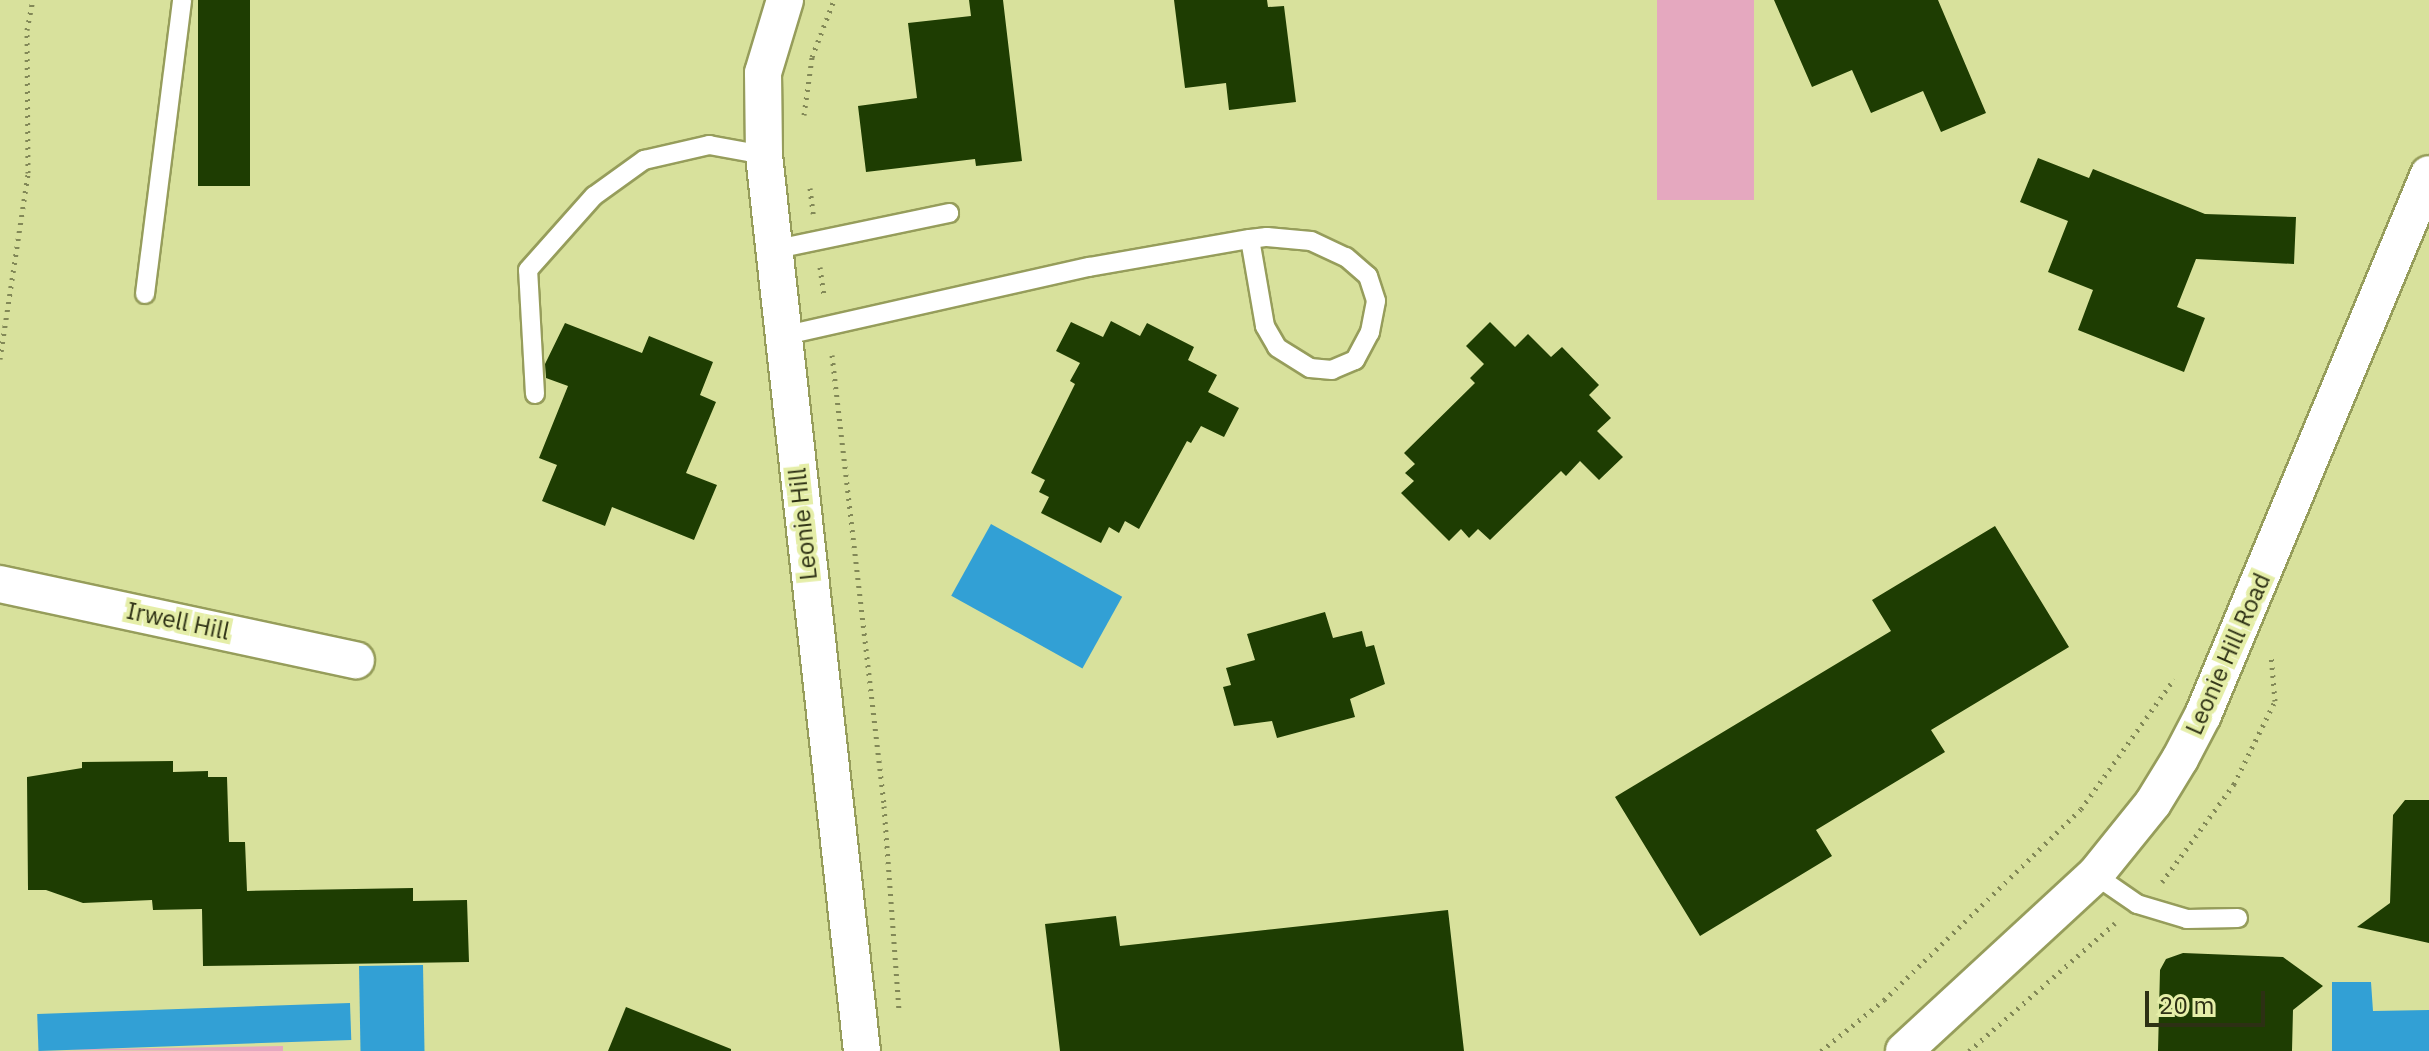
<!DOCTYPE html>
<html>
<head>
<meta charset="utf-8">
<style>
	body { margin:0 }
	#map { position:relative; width:2429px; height:1051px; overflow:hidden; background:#d8e19c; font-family:"IBM Plex Sans",sans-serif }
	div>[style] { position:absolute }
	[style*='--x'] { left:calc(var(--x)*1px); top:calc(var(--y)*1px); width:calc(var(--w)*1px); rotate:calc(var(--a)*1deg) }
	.green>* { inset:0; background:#e5a8bf; transform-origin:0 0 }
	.water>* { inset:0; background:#32a0d5; transform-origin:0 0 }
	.building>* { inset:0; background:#1e3d02; transform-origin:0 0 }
	.path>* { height:5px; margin-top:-2.5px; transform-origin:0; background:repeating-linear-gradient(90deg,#828857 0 2px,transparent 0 8px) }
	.roads { filter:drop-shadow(2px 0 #969d5b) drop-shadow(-2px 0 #969d5b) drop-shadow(0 2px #969d5b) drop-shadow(0 -2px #969d5b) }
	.service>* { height:18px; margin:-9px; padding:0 9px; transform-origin:9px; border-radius:9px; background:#fff }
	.minor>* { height:36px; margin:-18px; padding:0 18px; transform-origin:18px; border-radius:18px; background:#fff }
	span { translate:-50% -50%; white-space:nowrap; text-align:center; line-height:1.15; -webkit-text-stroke:8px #e5eea8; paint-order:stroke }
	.street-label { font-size:24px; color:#2d3014 }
	.scale { position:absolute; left:2145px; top:991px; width:120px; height:36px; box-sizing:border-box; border:4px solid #2d3014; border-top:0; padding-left:10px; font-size:24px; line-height:28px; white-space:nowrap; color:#2d3014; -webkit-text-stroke:6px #e5eea8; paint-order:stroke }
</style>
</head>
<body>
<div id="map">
	<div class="green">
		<i style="left:1657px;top:0;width:97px;height:200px"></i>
		<i style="clip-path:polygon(283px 1046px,283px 1051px,33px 1050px)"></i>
	</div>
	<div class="water">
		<i style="left:991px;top:524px;width:150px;height:82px;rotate:29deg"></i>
		<i style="left:423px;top:965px;width:86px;height:64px;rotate:89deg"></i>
		<i style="clip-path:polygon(2332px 982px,2371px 982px,2373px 1011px,2429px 1010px,2429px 1051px,2332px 1051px)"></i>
		<i style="left:350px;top:1003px;width:37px;height:313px;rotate:88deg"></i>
	</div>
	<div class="building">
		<i style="left:198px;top:0;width:52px;height:186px"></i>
		<i style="clip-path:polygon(969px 0,1003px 0,1022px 161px,976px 166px,975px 159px,866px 172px,858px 106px,917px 98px,908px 23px,971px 16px)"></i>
		<i style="clip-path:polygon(1174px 0,1267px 0,1268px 7px,1284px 6px,1296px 102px,1229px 110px,1226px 83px,1185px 88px)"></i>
		<i style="clip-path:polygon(1774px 0,1938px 0,1986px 113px,1941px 132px,1923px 91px,1871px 113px,1852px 70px,1812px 87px)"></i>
		<i style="clip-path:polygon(2038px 158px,2089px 178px,2093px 169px,2205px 214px,2296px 217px,2294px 264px,2196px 259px,2177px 307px,2205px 318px,2184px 372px,2078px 330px,2093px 290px,2048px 272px,2068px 221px,2020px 202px)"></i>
		<i style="clip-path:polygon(1111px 321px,1140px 336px,1147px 323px,1194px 347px,1188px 360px,1217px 375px,1208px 392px,1239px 408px,1224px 437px,1201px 426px,1191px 443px,1187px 441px,1139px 529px,1125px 521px,1119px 533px,1109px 527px,1101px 543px,1041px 513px,1049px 497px,1039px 492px,1045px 480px,1031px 473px,1075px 384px,1070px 381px,1080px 363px,1056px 351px,1071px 322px,1103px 337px)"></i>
		<i style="clip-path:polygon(1490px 322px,1515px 347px,1528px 334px,1551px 357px,1562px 347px,1599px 385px,1589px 395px,1611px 418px,1597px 431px,1623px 457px,1599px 480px,1580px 461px,1566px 476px,1561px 471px,1490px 540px,1478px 529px,1469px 538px,1461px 529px,1449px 541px,1401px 493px,1414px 481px,1405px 473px,1415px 464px,1404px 453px,1475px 383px,1470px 378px,1484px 364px,1466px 346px)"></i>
		<i style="clip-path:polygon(565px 323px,642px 353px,649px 336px,713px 362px,700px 395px,716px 402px,686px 473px,717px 485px,694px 540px,612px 507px,605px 526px,542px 501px,557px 465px,539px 458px,568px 386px,546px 378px,545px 364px)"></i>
		<i style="clip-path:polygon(1995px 526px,2069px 647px,1931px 730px,1945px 752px,1816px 830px,1832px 856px,1700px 936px,1615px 797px,1891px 631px,1872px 600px)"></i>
		<i style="clip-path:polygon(1325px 612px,1333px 638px,1362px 631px,1366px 647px,1374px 645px,1385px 684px,1350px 699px,1355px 717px,1277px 738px,1272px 721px,1234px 726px,1223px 687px,1231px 685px,1226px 668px,1255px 660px,1247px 634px)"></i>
		<i style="clip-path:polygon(173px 761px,173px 772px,208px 771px,208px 777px,227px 777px,229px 842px,245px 842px,247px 891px,413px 888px,413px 901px,467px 900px,469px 962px,203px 966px,202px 909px,153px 910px,152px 900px,83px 903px,46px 890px,28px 890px,27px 777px,82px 768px,82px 762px)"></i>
		<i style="clip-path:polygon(2405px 800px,2429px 800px,2429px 943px,2357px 927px,2390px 903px,2393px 815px)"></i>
		<i style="clip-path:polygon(1448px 910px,1464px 1051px,1060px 1051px,1045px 924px,1116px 916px,1120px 946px)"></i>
		<i style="clip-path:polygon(2183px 953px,2283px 957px,2323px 986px,2293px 1010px,2292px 1051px,2158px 1051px,2160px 970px,2166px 959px)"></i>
		<i style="clip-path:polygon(626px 1007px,731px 1049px,731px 1051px,608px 1051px)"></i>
	</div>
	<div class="path">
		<i style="--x:804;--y:115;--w:59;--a:-82.1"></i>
		<i style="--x:812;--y:57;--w:61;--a:-68.9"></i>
		<i style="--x:810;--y:188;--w:26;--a:83"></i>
		<i style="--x:820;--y:267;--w:30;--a:82"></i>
		<i style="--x:832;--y:355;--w:454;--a:83.4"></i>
		<i style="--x:884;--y:806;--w:204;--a:85.8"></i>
		<i style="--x:0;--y:359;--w:188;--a:-81.4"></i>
		<i style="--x:28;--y:173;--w:143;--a:-90.4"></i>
		<i style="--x:27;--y:30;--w:31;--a:-79"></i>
		<i style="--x:2162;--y:882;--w:122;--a:-53.7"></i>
		<i style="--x:2234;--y:784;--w:93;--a:-63.7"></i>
		<i style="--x:2275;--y:701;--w:47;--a:-94.9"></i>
		<i style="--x:1821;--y:1051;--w:81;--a:-39"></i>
		<i style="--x:1884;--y:1000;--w:274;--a:-44.1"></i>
		<i style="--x:2081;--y:809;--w:160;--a:-54.4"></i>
		<i style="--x:1969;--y:1051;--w:194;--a:-41.2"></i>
	</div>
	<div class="roads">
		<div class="service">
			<i style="--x:772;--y:250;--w:181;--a:-11.8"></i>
			<i style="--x:145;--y:294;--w:296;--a:-82.8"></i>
			<i style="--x:782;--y:336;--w:315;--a:-12.7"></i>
			<i style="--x:1089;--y:267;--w:163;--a:-9.9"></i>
			<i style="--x:1250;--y:239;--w:17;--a:-7"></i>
			<i style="--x:1267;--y:237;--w:44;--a:5.2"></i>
			<i style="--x:1311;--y:241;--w:38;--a:25"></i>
			<i style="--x:1346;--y:257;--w:29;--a:41"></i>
			<i style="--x:1368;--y:276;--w:26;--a:72"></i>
			<i style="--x:1376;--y:301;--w:32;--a:101"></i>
			<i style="--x:1370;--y:332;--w:32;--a:118"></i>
			<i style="--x:1355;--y:360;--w:25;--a:157"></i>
			<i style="--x:1332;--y:370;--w:22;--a:-175"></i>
			<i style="--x:1310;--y:368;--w:39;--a:-148"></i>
			<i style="--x:1277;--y:347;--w:24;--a:-120"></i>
			<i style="--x:1265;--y:326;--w:88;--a:-99.8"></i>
			<i style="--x:535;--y:394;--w:124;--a:-93.2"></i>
			<i style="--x:528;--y:270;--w:99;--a:-48.3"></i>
			<i style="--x:594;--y:196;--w:62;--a:-35.8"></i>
			<i style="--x:644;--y:160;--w:67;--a:-13"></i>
			<i style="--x:709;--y:145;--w:56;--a:10.3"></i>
			<i style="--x:2095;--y:875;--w:51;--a:34.6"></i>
			<i style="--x:2137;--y:904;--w:52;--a:16.7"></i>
			<i style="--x:2187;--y:919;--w:51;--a:-1.1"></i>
		</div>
		<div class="minor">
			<i style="--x:785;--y:0;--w:76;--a:106.8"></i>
			<i style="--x:763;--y:73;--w:82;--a:89.3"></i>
			<i style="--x:764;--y:155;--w:901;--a:83.76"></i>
			<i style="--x:0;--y:584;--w:364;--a:12.1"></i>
			<i style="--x:1904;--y:1051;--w:260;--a:-42.7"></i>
			<i style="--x:2095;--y:875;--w:92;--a:-51.1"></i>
			<i style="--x:2153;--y:803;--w:52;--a:-58.5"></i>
			<i style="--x:2180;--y:759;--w:50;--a:-62.4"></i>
			<i style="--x:2203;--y:715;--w:586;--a:-67.33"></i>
		</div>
	</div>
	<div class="street-label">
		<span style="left:803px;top:524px;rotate:-96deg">Leonie Hill</span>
		<span style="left:178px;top:621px;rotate:12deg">Irwell Hill</span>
		<span style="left:2228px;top:654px;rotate:-66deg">Leonie Hill Road</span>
	</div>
	<div class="scale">20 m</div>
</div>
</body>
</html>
